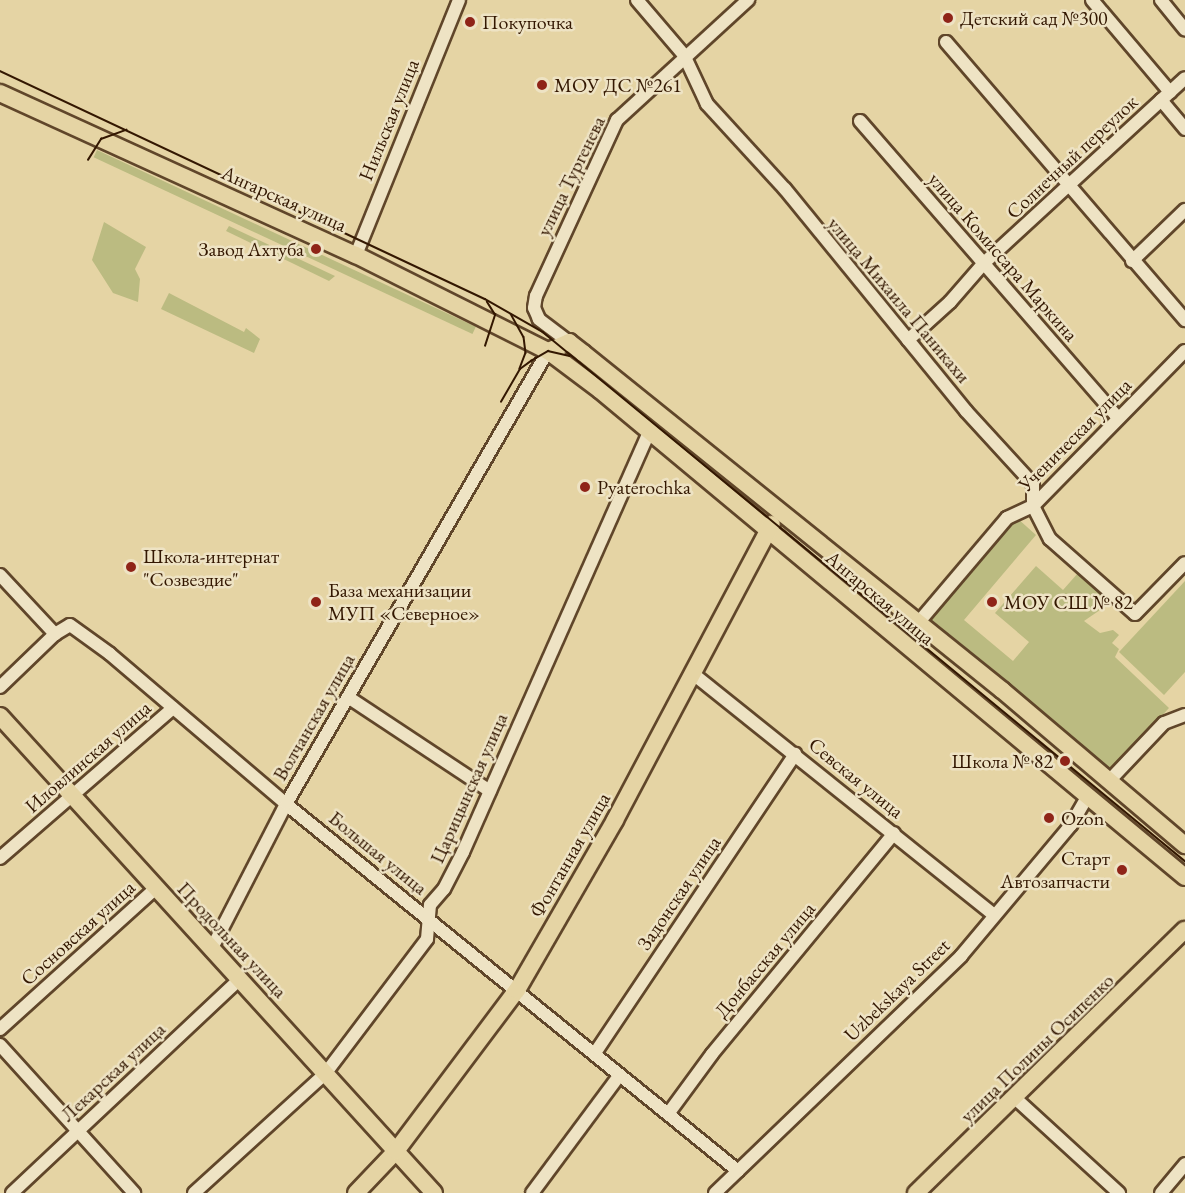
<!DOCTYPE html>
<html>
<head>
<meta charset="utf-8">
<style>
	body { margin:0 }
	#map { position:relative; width:1185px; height:1193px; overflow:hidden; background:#e5d4a4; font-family:"EB Garamond",serif }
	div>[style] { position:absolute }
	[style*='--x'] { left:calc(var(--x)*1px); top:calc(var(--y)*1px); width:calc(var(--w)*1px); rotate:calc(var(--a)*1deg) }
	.green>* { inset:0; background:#bbbb81; transform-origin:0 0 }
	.roads { filter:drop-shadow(2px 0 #60462a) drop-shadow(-2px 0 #60462a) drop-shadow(0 2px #60462a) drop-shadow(0 -2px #60462a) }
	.minor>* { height:12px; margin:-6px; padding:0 6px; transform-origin:6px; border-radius:6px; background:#eee3c4 }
	.major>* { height:16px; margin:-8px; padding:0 8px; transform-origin:8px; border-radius:8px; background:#e5d4a4 }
	.tram>* { height:1.5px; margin:-0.75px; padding:0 0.75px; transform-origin:0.75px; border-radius:0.75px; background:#331701 }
	.dots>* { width:16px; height:16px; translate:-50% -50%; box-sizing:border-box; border:3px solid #eee3c4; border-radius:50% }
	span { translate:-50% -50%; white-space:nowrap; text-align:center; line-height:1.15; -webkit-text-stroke:5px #eee3c4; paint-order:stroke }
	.poi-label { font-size:20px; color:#331701 }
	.left { translate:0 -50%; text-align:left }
	.right { translate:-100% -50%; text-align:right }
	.street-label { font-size:20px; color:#331701 }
</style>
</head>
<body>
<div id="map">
	<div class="green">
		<i style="left:97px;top:150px;width:418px;height:8px;rotate:25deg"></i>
		<i style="clip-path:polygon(104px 222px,146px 247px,135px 269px,140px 279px,138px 302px,113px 293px,92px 260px)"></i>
		<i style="clip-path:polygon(229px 226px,335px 276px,329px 281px,226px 231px)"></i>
		<i style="clip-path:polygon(169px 293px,244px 332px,246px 328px,260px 339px,254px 353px,161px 309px)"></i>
		<i style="clip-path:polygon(1017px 518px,1036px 535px,964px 620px,1013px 661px,1029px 642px,995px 613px,1036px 566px,1063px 590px,1078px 573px,1104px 596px,1096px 605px,1100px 610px,1084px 621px,1100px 633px,1113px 630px,1119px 635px,1112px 643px,1119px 649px,1115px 657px,1169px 708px,1111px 770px,931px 620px)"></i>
		<i style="clip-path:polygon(1185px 581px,1185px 672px,1164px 695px,1119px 652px)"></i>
	</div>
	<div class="roads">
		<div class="minor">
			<i style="--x:637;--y:0;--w:72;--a:49.5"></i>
			<i style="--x:684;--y:55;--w:54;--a:64.9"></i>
			<i style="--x:707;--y:104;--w:115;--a:47.5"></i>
			<i style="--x:785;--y:189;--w:286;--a:50.8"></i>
			<i style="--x:966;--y:411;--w:99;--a:47.5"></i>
			<i style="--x:1033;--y:484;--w:22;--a:90"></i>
			<i style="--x:1033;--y:506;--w:37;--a:63"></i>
			<i style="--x:1050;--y:539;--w:113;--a:41.4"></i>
			<i style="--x:1135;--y:614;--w:71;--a:-45.6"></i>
			<i style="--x:1092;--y:0;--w:121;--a:49.7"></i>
			<i style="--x:1161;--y:0;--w:38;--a:51"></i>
			<i style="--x:946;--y:42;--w:367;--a:49.3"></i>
			<i style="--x:1161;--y:100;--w:38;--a:50"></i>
			<i style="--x:860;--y:121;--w:392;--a:49"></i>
			<i style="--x:356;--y:255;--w:275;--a:-68"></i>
			<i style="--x:1132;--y:261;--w:74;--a:-43.9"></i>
			<i style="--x:908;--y:340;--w:57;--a:-42.1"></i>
			<i style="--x:950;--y:302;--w:52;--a:-48.9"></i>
			<i style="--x:984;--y:263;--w:273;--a:-42.6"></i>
			<i style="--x:569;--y:342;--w:38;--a:-143"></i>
			<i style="--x:539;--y:319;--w:12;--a:-114"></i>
			<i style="--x:534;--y:308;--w:12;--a:-81"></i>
			<i style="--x:536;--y:296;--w:194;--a:-65.3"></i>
			<i style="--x:617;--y:120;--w:178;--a:-42.5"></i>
			<i style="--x:0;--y:575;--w:81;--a:47"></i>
			<i style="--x:55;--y:634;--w:17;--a:-31"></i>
			<i style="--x:70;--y:625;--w:49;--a:35.9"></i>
			<i style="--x:110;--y:654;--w:231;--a:40.4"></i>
			<i style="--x:286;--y:804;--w:582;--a:39.07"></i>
			<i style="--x:918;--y:623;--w:138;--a:-49.7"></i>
			<i style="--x:1007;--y:518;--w:29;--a:-25"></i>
			<i style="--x:1033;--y:506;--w:217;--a:-45.6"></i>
			<i style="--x:692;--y:673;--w:387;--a:38.7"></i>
			<i style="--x:0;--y:687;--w:76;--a:-43.9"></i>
			<i style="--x:348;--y:697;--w:170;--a:33.5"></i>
			<i style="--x:1109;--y:781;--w:80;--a:-46.5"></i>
			<i style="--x:1164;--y:723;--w:22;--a:-21"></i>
			<i style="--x:0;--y:858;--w:229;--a:-40.9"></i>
			<i style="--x:211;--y:950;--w:164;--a:-62.8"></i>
			<i style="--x:286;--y:804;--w:523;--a:-59.96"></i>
			<i style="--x:0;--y:1029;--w:209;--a:-42.1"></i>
			<i style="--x:0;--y:1045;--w:200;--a:47.8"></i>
			<i style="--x:595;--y:1053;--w:360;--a:-56.2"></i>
			<i style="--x:1015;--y:1098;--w:141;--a:42.4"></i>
			<i style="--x:668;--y:1114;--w:74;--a:-53.7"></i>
			<i style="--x:712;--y:1054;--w:286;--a:-50.5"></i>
			<i style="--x:12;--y:1193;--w:313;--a:-43.2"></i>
			<i style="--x:194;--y:1193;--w:177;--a:-42.3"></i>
			<i style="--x:325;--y:1074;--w:169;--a:-52.9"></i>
			<i style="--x:427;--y:939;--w:34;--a:-85"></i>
			<i style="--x:430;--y:905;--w:21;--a:-49"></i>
			<i style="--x:444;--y:889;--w:42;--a:-62.8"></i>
			<i style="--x:463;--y:852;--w:457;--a:-66.1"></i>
			<i style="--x:532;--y:1193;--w:146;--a:-53.4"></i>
			<i style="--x:715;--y:1193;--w:342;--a:-43.9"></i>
			<i style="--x:961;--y:956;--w:171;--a:-50"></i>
			<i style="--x:1071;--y:825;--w:32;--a:-60"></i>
			<i style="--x:1161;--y:1193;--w:38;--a:-50"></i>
		</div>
		<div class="major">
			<i style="--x:0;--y:93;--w:391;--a:24.5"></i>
			<i style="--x:356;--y:255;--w:215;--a:26.6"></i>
			<i style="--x:548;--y:351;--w:65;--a:36.9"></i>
			<i style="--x:600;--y:390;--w:761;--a:39.78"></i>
			<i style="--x:548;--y:351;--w:23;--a:-23"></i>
			<i style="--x:569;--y:342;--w:18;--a:38"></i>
			<i style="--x:583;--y:353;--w:538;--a:38.81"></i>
			<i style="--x:1002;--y:690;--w:240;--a:40.3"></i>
			<i style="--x:0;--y:716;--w:645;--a:47.7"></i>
			<i style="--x:356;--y:1193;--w:58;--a:-46.4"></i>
			<i style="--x:396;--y:1151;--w:201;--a:-53.1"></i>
			<i style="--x:517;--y:990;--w:196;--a:-60"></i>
			<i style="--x:615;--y:820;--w:335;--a:-62.1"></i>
			<i style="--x:916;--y:1193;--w:376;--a:-44.4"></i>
		</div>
	</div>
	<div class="tram">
		<i style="--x:0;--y:71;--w:536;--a:25.18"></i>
		<i style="--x:485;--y:299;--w:67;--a:29.6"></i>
		<i style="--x:543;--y:332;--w:832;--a:39.49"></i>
		<i style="--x:88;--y:160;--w:25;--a:-58"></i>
		<i style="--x:101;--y:139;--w:27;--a:-20"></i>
		<i style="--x:511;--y:314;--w:26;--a:61"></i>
		<i style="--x:524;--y:337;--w:16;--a:83"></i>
		<i style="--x:526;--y:353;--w:17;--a:111"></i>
		<i style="--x:485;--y:346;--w:33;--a:-72"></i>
		<i style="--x:495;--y:315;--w:15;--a:-122"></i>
		<i style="--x:501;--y:402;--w:38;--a:-60"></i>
		<i style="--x:520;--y:369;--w:14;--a:-36"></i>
		<i style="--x:531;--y:361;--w:20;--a:-30"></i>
		<i style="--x:548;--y:351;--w:22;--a:13"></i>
	</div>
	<div class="dots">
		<i style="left:948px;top:18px;background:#8f2418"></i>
		<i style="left:470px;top:22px;background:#8f2418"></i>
		<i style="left:542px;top:85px;background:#8f2418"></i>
		<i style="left:316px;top:249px;background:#8f2418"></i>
		<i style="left:585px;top:487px;background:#8f2418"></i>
		<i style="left:131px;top:567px;background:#8f2418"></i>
		<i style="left:316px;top:602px;background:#8f2418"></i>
		<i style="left:992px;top:602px;background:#8f2418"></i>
		<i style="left:1065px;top:761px;background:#8f2418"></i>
		<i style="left:1049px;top:818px;background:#8f2418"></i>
		<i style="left:1122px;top:870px;background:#8f2418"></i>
	</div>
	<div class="poi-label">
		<span class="left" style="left:960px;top:18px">Детский сад №300</span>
		<span class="left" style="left:482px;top:22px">Покупочка</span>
		<span class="left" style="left:554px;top:85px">МОУ ДС №261</span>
		<span class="right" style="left:304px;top:249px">Завод Ахтуба</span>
		<span class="left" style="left:597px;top:487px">Pyaterochka</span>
		<span class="left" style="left:143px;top:568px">Школа-интернат<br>"Созвездие"</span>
		<span class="left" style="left:328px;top:602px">База механизации<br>МУП «Северное»</span>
		<span class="left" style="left:1004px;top:602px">МОУ СШ № 82</span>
		<span class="right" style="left:1053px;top:761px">Школа № 82</span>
		<span class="left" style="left:1061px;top:818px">Ozon</span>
		<span class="right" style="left:1110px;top:870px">Старт<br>Автозапчасти</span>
	</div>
	<div class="street-label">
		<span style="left:389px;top:120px;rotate:-68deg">Нильская улица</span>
		<span style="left:1072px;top:157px;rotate:-43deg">Солнечный переулок</span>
		<span style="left:571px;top:176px;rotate:-64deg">улица Тургенева</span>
		<span style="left:284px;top:199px;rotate:24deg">Ангарская улица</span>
		<span style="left:1003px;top:257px;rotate:49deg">улица Комиссара Маркина</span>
		<span style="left:899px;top:300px;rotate:50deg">улица Михаила Паникахи</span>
		<span style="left:1075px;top:435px;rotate:-45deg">Ученическая улица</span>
		<span style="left:880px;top:598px;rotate:40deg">Ангарская улица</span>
		<span style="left:314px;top:717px;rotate:-60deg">Волчанская улица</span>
		<span style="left:88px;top:757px;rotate:-41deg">Иловлинская улица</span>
		<span style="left:856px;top:778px;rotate:39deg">Севская улица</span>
		<span style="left:469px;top:788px;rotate:-66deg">Царицынская улица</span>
		<span style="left:378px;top:853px;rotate:39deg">Большая улица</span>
		<span style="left:570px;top:855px;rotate:-60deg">Фонтанная улица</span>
		<span style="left:679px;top:893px;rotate:-56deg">Задонская улица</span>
		<span style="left:78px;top:933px;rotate:-42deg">Сосновская улица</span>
		<span style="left:232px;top:940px;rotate:47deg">Продольная улица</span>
		<span style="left:765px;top:960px;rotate:-50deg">Донбасская улица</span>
		<span style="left:897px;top:990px;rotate:-44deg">Uzbekskaya Street</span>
		<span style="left:1037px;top:1048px;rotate:-44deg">улица Полины Осипенко</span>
		<span style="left:113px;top:1072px;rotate:-43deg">Лекарская улица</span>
	</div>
</div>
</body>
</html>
